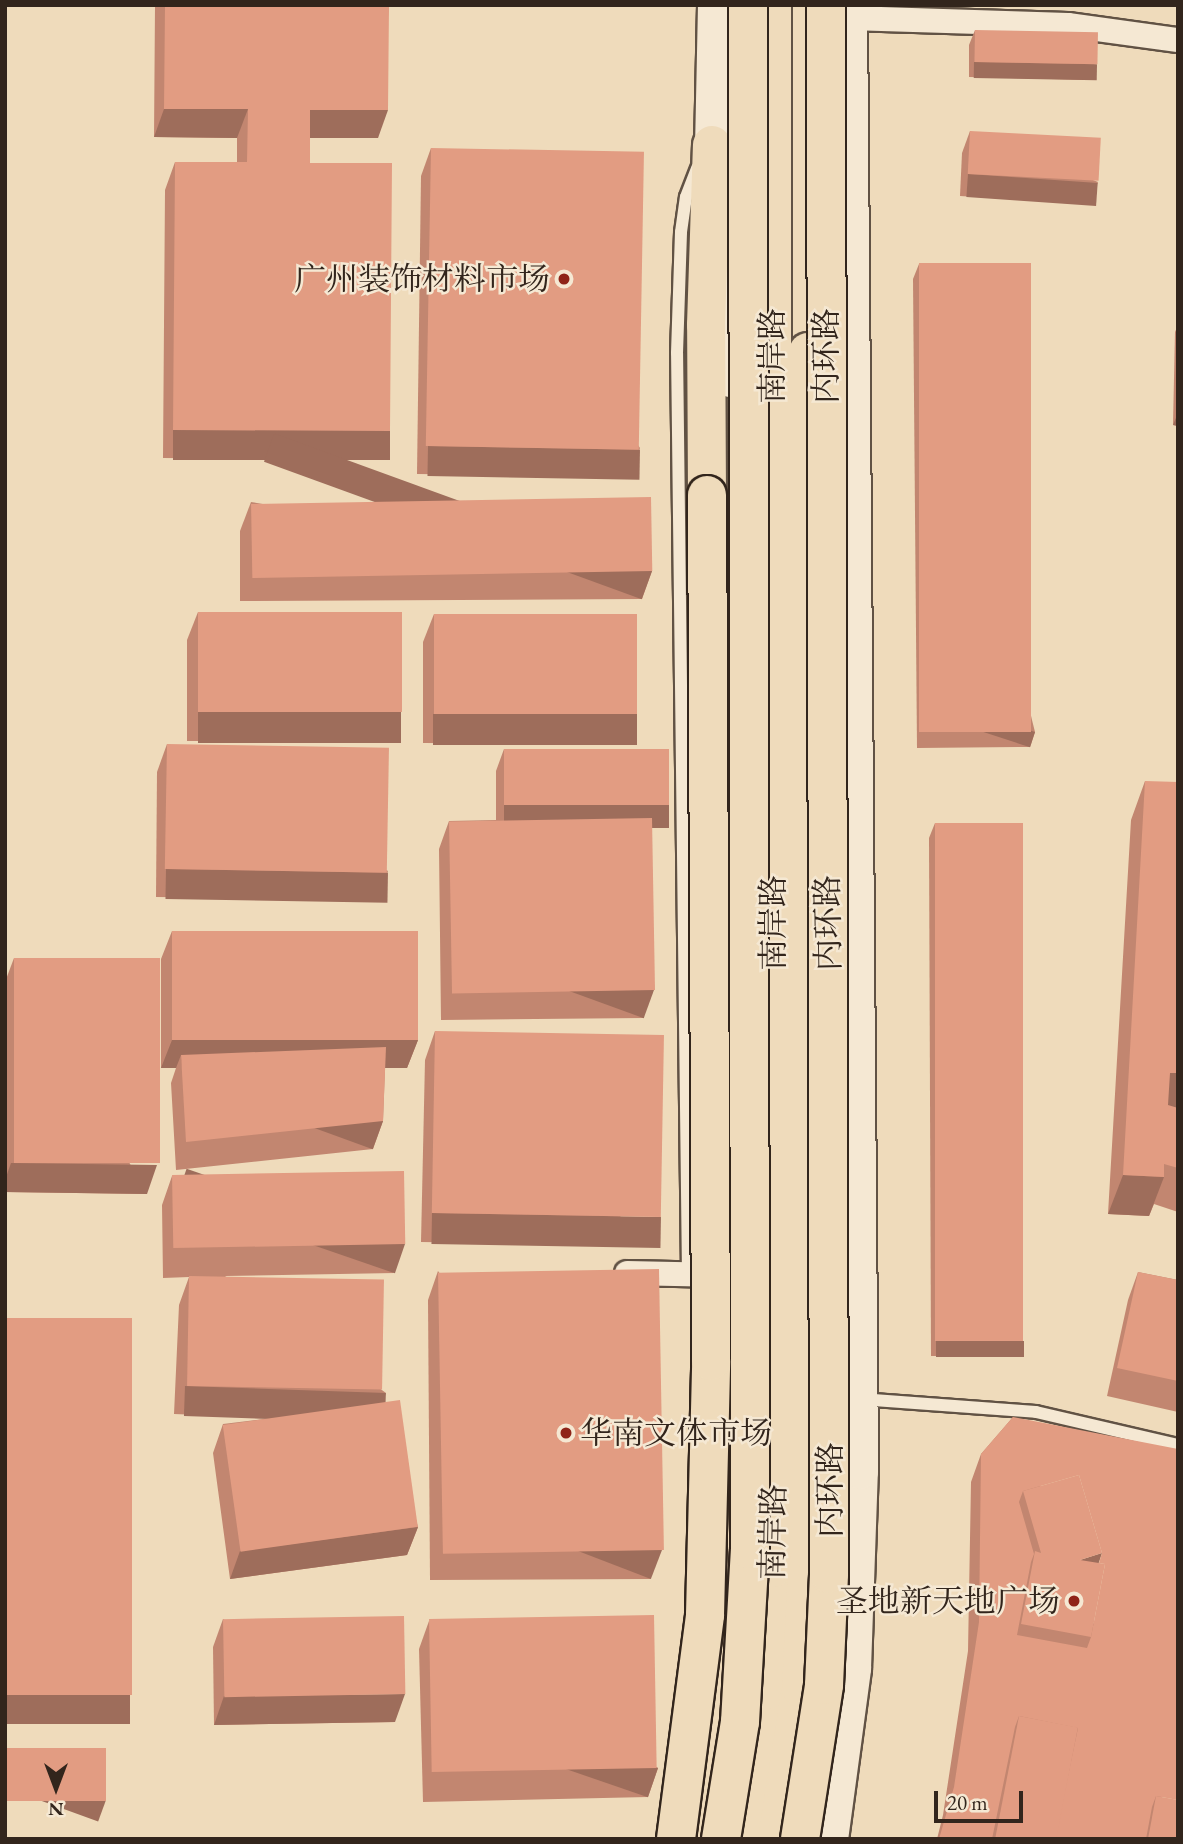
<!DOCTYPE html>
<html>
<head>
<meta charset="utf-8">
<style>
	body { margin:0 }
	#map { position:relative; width:1183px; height:1844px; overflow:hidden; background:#efdbbb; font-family:"EB Garamond","Noto Serif SC",serif }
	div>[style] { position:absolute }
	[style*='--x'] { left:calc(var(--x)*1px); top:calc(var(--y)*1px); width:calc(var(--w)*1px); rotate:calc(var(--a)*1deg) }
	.roads { filter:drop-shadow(2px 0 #615244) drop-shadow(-2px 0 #615244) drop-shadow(0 2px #615244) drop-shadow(0 -2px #615244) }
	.lane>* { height:12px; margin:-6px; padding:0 6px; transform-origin:6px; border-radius:6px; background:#f5e8d3 }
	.street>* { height:24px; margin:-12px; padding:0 12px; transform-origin:12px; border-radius:12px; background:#f5e8d3 }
	.secondary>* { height:35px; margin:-17.5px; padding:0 17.5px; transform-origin:17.5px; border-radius:17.5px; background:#f5e8d3 }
	.primary>* { height:38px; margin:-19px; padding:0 19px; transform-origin:19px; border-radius:19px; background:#efdbbb }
	.highway>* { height:38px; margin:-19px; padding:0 19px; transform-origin:19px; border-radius:19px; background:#efdbbb }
	.bridges { filter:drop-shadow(2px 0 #32251c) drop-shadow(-2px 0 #32251c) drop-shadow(0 2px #32251c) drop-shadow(0 -2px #32251c) }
	.highway-bridge>* { height:38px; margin:-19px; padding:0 19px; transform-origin:19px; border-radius:19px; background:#efdbbb }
	.wall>* { inset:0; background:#c28670 }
	.shaded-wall>* { inset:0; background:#9e6d5b; transform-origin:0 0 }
	.building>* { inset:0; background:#e29c82; transform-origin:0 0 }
	.dots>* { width:19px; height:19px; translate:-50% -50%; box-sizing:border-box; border:4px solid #f5e8d3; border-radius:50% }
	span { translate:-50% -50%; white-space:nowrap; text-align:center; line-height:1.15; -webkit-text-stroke:5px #f5e8d3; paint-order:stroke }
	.poi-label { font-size:32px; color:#32251c }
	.right { translate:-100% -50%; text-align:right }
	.left { translate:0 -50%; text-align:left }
	.street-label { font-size:32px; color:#32251c }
	.frame { position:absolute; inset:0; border:7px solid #32251c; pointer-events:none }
	.north { position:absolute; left:21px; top:1753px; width:70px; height:70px; -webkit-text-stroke:5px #f5e8d3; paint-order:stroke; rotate:180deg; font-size:19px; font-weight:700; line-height:28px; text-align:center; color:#32251c }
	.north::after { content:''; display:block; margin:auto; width:24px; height:32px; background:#32251c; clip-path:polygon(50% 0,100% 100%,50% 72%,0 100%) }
	.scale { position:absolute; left:934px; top:1791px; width:89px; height:32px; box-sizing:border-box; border:4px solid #32251c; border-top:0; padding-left:9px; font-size:21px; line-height:24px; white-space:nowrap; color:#32251c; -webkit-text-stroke:5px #f5e8d3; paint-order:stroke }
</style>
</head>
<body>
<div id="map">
	<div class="roads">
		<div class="lane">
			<i style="--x:688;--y:1275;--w:922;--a:-90.68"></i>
			<i style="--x:677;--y:353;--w:121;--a:-88.1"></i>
			<i style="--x:681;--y:232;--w:35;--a:-82"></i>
			<i style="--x:686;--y:197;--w:31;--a:-69"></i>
			<i style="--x:860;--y:1399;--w:176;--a:4.2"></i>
			<i style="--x:1036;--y:1412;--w:146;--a:13.1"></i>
		</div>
		<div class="street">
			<i style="--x:849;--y:18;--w:219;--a:1.8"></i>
			<i style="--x:1068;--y:25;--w:111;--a:7.8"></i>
			<i style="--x:627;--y:1273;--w:96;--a:1.2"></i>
		</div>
		<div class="secondary">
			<i style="--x:715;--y:5;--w:140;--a:91.2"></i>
			<i style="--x:712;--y:145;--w:97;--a:81.1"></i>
			<i style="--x:727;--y:241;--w:138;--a:88.8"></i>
			<i style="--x:830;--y:1839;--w:173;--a:-82.3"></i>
			<i style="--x:853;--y:1668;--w:197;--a:-88"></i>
			<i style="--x:860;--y:1471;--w:1466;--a:-90.43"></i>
		</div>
		<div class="primary">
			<i style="--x:743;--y:1839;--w:151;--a:-80.5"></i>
			<i style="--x:768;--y:1690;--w:122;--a:-87.2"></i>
			<i style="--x:774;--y:1568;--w:1563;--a:-90.07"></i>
			<i style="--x:777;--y:1839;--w:153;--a:-81"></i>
			<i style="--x:801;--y:1688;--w:138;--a:-87.1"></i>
			<i style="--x:808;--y:1550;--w:1198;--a:-90"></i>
		</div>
		<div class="highway">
			<i style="--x:707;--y:495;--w:170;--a:-90.3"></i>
			<i style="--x:706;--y:325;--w:180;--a:-88.1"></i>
		</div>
	</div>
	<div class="bridges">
		<div class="highway-bridge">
			<i style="--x:676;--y:1839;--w:226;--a:-82.6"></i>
			<i style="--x:705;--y:1615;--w:254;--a:-88.6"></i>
			<i style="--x:711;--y:1361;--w:866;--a:-90.26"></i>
			<i style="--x:721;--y:1839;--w:119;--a:-80.8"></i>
			<i style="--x:740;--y:1722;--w:173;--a:-86.7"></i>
			<i style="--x:750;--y:1549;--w:1544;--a:-90.07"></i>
			<i style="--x:800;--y:1839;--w:156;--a:-81.1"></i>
			<i style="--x:824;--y:1685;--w:111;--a:-87.4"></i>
			<i style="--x:829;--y:1574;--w:1569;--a:-90.11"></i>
		</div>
	</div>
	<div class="wall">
		<i style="clip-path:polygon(155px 5px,389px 5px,378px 138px,310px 138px,310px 163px,379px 460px,163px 458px,165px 190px,175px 162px,237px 162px,237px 138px,154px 137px)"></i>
		<i style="clip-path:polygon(975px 30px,1097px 65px,1092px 80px,969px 77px,969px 45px)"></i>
		<i style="clip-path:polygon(970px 131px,1098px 182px,1090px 204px,960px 196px,962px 153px)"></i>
		<i style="clip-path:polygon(431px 148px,640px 448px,630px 477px,417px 474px,421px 176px)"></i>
		<i style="clip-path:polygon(919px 264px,1035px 732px,1030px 747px,917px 748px,913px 279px)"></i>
		<i style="clip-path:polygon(1178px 325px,1178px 426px,1173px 425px,1175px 332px)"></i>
		<i style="clip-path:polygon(251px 502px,652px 571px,642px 599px,240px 601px,240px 531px)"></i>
		<i style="clip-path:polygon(198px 612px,401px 713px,391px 741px,187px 741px,187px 640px)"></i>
		<i style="clip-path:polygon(434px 614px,627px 744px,423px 743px,423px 642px)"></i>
		<i style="clip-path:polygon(167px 744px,388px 871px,378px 900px,156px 897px,157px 772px)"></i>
		<i style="clip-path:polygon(504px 749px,661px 827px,652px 827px,644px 1018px,441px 1020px,439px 849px,449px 821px,496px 820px,496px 771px)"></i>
		<i style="clip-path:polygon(1145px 781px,1178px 939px,1178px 1212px,1154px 1204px,1149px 1216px,1108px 1214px,1131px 820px)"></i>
		<i style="clip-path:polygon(935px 823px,1019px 1356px,931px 1356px,929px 838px)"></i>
		<i style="clip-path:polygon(172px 931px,418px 1040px,407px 1068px,385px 1068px,383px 1121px,373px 1149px,176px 1170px,171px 1083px,176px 1068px,161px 1068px,161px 959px)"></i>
		<i style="clip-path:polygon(14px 958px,147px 1194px,5px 1192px,5px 982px)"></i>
		<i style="clip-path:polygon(435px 1031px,650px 1246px,421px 1242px,425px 1060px)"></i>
		<i style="clip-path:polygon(172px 1176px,395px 1273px,225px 1276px,386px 1393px,383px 1402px,418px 1527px,407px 1555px,230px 1579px,213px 1453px,223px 1424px,272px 1418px,174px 1414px,179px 1305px,189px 1277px,163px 1278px,162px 1205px)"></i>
		<i style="clip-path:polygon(438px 1271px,651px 1579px,430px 1580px,428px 1300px)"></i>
		<i style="clip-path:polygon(1138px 1272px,1178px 1280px,1178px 1412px,1107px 1396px,1128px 1300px)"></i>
		<i style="clip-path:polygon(1013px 1417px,1178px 1839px,937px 1839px,943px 1815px,968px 1651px,971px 1482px,981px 1454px)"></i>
		<i style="clip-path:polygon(223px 1619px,395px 1722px,214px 1725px,213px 1647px)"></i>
		<i style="clip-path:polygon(429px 1621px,658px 1768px,648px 1797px,423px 1802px,419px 1649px)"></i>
	</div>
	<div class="shaded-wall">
		<i style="left:974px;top:62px;width:123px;height:16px;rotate:1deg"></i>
		<i style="clip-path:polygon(164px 109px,248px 109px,237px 138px,154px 137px)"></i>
		<i style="clip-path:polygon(310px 110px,388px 110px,378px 138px,300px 138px)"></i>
		<i style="left:968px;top:174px;width:130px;height:23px;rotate:4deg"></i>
		<i style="clip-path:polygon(1178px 413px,1178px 426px,1173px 425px)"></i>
		<i style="left:173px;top:430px;width:217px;height:30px"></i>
		<i style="left:428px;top:446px;width:212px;height:30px;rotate:1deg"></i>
		<i style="left:652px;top:571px;width:30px;height:402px;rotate:110deg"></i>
		<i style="left:198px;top:712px;width:203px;height:31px"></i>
		<i style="left:433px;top:714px;width:204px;height:31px"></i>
		<i style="left:1035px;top:732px;width:16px;height:112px;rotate:108deg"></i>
		<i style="left:504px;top:805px;width:165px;height:23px"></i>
		<i style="left:166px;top:869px;width:222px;height:30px;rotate:1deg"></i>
		<i style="left:654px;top:990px;width:30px;height:202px;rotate:110deg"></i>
		<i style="clip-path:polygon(172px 1040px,418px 1040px,407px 1068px,182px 1068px,181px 1055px,176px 1068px,161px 1068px)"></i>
		<i style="clip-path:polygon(1170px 1073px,1178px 1073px,1178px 1113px,1155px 1112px)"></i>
		<i style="left:383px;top:1121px;width:30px;height:198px;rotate:110deg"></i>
		<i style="clip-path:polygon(11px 1163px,157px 1165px,147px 1194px,5px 1192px,5px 1180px)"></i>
		<i style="clip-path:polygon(1123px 1175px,1164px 1177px,1149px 1216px,1108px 1214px)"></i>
		<i style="left:432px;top:1213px;width:229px;height:31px;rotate:1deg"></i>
		<i style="left:405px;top:1244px;width:31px;height:231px;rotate:109deg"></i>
		<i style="left:936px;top:1341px;width:88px;height:16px"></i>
		<i style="left:185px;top:1386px;width:201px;height:30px;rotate:2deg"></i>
		<i style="clip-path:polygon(418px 1527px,407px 1555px,230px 1579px,240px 1551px)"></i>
		<i style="left:662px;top:1550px;width:31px;height:221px;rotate:111deg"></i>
		<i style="clip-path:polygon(1102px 1553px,1095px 1574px,1080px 1560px)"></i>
		<i style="clip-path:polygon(405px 1694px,395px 1722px,214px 1725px,224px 1696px)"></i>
		<i style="left:5px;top:1695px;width:125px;height:29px"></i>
		<i style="left:658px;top:1768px;width:31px;height:225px;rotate:109deg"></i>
		<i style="left:106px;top:1800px;width:23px;height:101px;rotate:110deg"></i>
	</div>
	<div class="building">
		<i style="clip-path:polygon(165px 5px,389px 5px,388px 110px,310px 110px,310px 163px,392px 163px,390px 431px,173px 430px,175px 162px,247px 162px,248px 109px,164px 109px)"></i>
		<i style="left:975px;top:30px;width:123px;height:32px;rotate:1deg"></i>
		<i style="left:970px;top:131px;width:131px;height:43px;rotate:3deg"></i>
		<i style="left:431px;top:148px;width:213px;height:298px;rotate:1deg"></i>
		<i style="left:1031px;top:263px;width:469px;height:112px;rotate:90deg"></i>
		<i style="left:651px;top:497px;width:74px;height:400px;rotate:89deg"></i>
		<i style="left:198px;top:612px;width:204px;height:100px"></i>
		<i style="left:434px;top:614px;width:203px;height:100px"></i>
		<i style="left:167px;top:744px;width:222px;height:125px;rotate:1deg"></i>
		<i style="left:504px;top:749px;width:165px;height:56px"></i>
		<i style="clip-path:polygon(1145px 781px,1178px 782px,1178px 1073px,1170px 1073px,1168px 1105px,1178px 1108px,1178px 1168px,1164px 1164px,1164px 1177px,1123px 1175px)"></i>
		<i style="left:652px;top:818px;width:172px;height:203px;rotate:89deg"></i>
		<i style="left:935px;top:823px;width:88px;height:518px"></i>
		<i style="left:172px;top:931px;width:246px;height:109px"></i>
		<i style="left:14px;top:958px;width:146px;height:205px"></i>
		<i style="left:435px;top:1031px;width:229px;height:182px;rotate:1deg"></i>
		<i style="clip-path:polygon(386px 1047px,383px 1121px,186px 1142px,181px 1055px)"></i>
		<i style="left:404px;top:1171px;width:73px;height:232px;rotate:89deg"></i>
		<i style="left:659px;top:1269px;width:281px;height:221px;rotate:89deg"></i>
		<i style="clip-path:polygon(1138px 1272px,1178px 1280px,1178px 1381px,1117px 1368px)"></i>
		<i style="left:189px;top:1276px;width:195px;height:110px;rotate:1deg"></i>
		<i style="left:5px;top:1318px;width:127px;height:377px"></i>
		<i style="left:400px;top:1400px;width:128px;height:179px;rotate:82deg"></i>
		<i style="clip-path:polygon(evenodd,1013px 1417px,1178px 1449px,1178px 1800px,1156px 1796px,1152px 1807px,1146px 1839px,1055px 1839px,1078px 1728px,1019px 1716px,1015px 1727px,992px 1839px,939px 1839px,954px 1787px,979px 1622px,981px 1454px,1013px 1417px,1079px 1475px,1102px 1553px,1099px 1563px,1105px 1564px,1091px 1637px,1087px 1648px,1017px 1635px,1031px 1562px,1034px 1554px,1019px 1502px,1023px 1491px,1079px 1475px)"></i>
		<i style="clip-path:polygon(1079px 1475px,1102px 1553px,1080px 1560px,1105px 1564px,1091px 1637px,1021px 1624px,1035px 1551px,1041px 1553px,1023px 1491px)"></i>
		<i style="left:654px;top:1615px;width:153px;height:225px;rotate:89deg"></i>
		<i style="left:404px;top:1616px;width:78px;height:181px;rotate:89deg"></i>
		<i style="left:1019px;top:1716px;width:60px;height:126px;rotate:11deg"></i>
		<i style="left:5px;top:1748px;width:101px;height:53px"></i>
		<i style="clip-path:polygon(1156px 1796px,1178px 1800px,1178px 1839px,1148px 1839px)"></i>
	</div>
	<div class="dots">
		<i style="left:564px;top:279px;background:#8f2418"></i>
		<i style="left:566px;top:1433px;background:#8f2418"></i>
		<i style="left:1074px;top:1601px;background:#8f2418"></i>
	</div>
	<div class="poi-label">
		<span class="right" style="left:550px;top:279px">广州装饰材料市场</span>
		<span class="left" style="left:580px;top:1433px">华南文体市场</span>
		<span class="right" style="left:1060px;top:1601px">圣地新天地广场</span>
	</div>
	<div class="street-label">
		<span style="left:772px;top:356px;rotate:-90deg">南岸路</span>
		<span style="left:826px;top:356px;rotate:-90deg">内环路</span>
		<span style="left:773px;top:923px;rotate:-90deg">南岸路</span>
		<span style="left:828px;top:923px;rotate:-91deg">内环路</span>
		<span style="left:830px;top:1490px;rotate:-90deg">内环路</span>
		<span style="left:773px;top:1532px;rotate:-89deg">南岸路</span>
	</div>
	<div class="frame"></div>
	<div class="north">N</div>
	<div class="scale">20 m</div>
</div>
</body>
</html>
